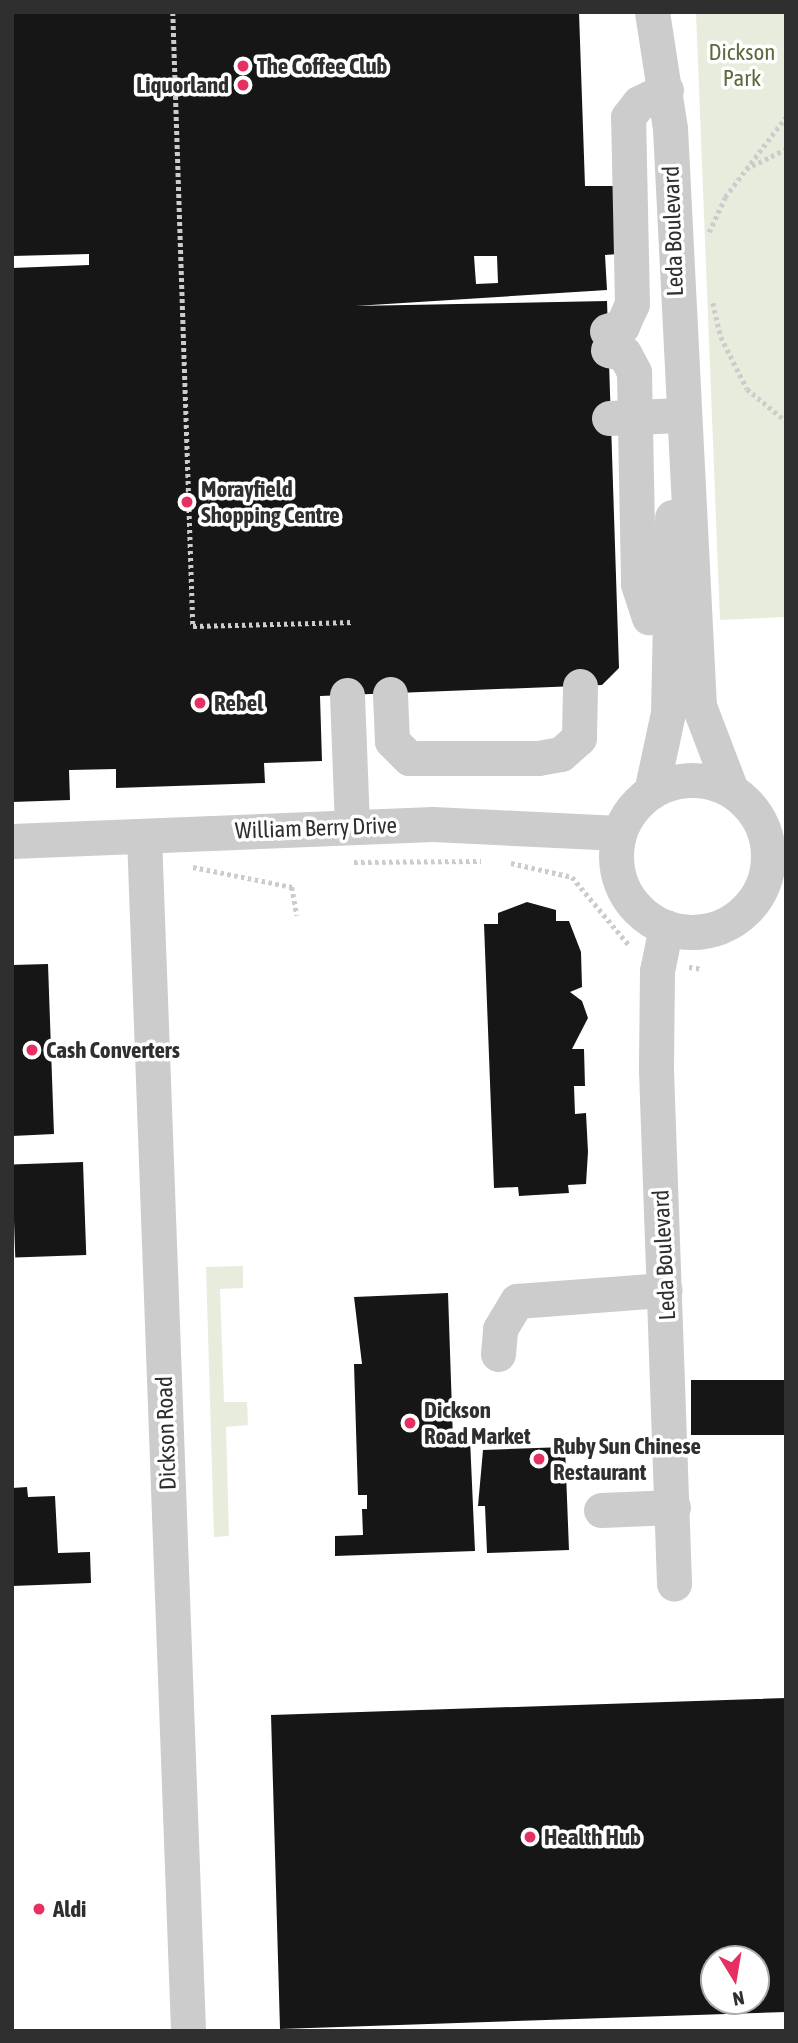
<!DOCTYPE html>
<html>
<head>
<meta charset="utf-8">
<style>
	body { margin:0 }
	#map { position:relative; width:798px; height:2043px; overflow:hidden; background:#fff; font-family:"Asap Condensed",sans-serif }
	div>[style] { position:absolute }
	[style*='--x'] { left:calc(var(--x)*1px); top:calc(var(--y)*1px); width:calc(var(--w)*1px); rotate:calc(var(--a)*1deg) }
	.green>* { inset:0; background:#e8ecdc }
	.building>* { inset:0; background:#161616; transform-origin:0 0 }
	.path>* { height:4.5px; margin-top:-2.25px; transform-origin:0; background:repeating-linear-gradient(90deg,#ccc 0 3.5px,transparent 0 7px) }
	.minor>* { height:35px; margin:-17.5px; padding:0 17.5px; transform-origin:17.5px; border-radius:17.5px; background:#ccc }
	.minor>.ring { margin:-17.5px; padding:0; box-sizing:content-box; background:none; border:35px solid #ccc; border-radius:50% }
	.minor-bridge>* { height:35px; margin:-17.5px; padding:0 17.5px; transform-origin:17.5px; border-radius:17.5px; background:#ccc }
	.dots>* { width:19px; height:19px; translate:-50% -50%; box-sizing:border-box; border:4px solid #fff; border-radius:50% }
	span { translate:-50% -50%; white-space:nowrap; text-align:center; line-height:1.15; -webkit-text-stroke:7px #fff; paint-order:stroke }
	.park-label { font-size:23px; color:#5b6b3c }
	.poi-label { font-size:23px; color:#2f2f2f; font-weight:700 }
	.left { translate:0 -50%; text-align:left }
	.right { translate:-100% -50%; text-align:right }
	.street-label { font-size:23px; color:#2f2f2f }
	.frame { position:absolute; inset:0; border:14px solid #2f2f2f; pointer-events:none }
	.north { position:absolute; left:700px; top:1945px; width:70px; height:70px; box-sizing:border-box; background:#fff; border:2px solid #acacac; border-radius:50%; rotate:169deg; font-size:19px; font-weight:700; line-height:28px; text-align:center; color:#2f2f2f }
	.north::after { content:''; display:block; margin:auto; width:24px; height:32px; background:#e63061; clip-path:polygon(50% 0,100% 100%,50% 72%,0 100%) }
</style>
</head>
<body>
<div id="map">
	<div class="green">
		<i style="clip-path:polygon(696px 12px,786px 12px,786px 617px,720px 620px)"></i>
		<i style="clip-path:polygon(243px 1266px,243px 1288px,220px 1289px,224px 1402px,247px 1402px,248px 1425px,226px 1427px,229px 1536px,214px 1537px,206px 1267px)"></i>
	</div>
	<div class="building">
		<i style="clip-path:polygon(evenodd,12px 12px,579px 12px,585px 186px,616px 186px,618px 254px,605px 255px,607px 290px,355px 306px,607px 301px,619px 668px,602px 685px,320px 696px,322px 761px,264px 763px,265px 783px,116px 788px,116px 769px,69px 770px,70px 800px,12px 802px,12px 268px,89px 265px,89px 254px,12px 256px,12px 12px,474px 256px,497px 256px,498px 283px,476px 284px,474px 256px)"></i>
		<i style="clip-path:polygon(527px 902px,556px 910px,556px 921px,569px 921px,581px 952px,582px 987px,570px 992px,582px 1001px,588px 1018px,572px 1049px,584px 1049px,585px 1086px,574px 1086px,575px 1114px,586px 1113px,588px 1152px,586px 1184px,568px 1185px,569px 1193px,519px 1196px,518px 1187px,494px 1188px,484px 924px,498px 924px,498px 913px)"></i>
		<i style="clip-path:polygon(48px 964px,54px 1134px,12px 1136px,12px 965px)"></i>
		<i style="left:83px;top:1162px;width:93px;height:71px;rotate:88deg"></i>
		<i style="clip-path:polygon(448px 1293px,453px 1440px,470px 1439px,475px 1551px,335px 1556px,335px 1536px,363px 1535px,362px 1509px,367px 1509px,367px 1495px,358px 1495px,354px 1364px,362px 1364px,354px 1297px)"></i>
		<i style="left:786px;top:1380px;width:55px;height:95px;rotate:90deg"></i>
		<i style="clip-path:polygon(565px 1447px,569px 1550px,487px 1553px,485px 1506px,478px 1506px,483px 1450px)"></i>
		<i style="clip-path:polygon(27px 1487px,28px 1497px,55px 1496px,58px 1553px,90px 1552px,91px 1583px,12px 1586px,12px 1488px)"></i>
		<i style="clip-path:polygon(evenodd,786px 1698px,786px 2012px,280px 2029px,271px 1715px,786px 1698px,714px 1959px,756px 1959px,756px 2001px,714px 2001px,714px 1959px)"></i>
	</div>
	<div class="path">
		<i style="--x:173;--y:12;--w:614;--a:88.13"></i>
		<i style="--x:193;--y:626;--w:161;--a:-1.4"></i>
		<i style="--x:746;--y:169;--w:45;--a:-26.6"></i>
		<i style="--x:709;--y:232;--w:38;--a:-65"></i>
		<i style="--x:725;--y:197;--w:101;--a:-52.7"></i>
		<i style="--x:713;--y:303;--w:35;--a:77"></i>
		<i style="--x:721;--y:337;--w:58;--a:63.4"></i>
		<i style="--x:747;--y:389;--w:50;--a:39.4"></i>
		<i style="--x:354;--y:862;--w:127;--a:-0.5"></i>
		<i style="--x:511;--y:863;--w:63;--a:12.9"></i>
		<i style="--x:572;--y:877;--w:89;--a:50"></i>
		<i style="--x:193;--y:867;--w:101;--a:11.4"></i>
		<i style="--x:292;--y:887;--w:29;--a:80"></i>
		<i style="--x:689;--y:967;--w:14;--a:8"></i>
	</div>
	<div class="minor">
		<i style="--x:652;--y:12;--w:117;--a:81.2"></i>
		<i style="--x:670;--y:128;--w:579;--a:87.13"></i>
		<i style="--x:699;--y:706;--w:90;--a:69.1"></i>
		<i style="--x:607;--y:331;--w:16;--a:-18"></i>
		<i style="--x:622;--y:326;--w:24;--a:-66"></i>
		<i style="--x:632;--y:304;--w:187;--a:-91.2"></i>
		<i style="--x:628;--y:117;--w:18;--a:-52"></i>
		<i style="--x:639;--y:103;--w:30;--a:-26"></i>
		<i style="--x:609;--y:418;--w:72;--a:-2.4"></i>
		<i style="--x:390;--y:694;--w:47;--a:87.6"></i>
		<i style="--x:392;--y:741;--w:24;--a:45"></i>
		<i style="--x:409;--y:758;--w:129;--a:0"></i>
		<i style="--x:538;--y:758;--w:23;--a:-10"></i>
		<i style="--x:561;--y:754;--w:24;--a:-42"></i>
		<i style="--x:579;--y:738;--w:52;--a:-88.9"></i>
		<i style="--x:347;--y:695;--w:132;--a:87.8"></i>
		<i class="ring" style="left:616px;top:780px;width:117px;height:117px"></i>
		<i style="--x:651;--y:792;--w:81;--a:-77.9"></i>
		<i style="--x:668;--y:713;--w:196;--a:-88.8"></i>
		<i style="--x:144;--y:836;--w:1196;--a:87.89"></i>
		<i style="--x:12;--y:841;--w:421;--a:-2.3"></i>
		<i style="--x:433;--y:824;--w:186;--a:2.8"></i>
		<i style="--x:666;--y:927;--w:45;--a:101.6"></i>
		<i style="--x:657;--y:971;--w:99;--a:90.6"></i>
		<i style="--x:656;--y:1070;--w:514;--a:87.99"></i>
		<i style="--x:498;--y:1354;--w:25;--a:-85"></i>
		<i style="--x:500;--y:1329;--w:33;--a:-59"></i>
		<i style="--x:517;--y:1301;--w:148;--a:-4.3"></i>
		<i style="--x:601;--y:1510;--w:72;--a:-2.4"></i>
	</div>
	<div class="minor-bridge">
		<i style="--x:608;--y:350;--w:16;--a:11"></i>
		<i style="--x:624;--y:353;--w:21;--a:62"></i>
		<i style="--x:634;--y:372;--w:212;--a:88.9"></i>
		<i style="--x:638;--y:584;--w:35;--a:72"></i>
	</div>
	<div class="dots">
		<i style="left:243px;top:66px;background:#e63061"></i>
		<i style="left:243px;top:85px;background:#e63061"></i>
		<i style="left:187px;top:502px;background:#e63061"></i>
		<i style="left:200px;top:703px;background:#e63061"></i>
		<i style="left:32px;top:1050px;background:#e63061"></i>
		<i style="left:410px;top:1423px;background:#e63061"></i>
		<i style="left:539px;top:1459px;background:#e63061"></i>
		<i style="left:530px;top:1837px;background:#e63061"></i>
		<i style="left:39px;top:1909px;background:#e63061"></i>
	</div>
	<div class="park-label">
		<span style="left:742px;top:65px">Dickson<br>Park</span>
	</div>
	<div class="poi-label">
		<span class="left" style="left:257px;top:66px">The Coffee Club</span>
		<span class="right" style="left:229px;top:85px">Liquorland</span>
		<span class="left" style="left:201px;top:502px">Morayfield<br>Shopping Centre</span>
		<span class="left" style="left:214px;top:703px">Rebel</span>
		<span class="left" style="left:46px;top:1050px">Cash Converters</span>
		<span class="left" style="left:424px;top:1423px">Dickson<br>Road Market</span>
		<span class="left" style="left:553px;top:1459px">Ruby Sun Chinese<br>Restaurant</span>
		<span class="left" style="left:544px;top:1837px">Health Hub</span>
		<span class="left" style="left:53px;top:1909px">Aldi</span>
	</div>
	<div class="street-label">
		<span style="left:673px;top:231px;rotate:-92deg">Leda Boulevard</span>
		<span style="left:316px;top:828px;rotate:-2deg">William Berry Drive</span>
		<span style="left:664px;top:1255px;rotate:-93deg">Leda Boulevard</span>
		<span style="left:166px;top:1433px;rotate:-92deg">Dickson Road</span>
	</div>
	<div class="frame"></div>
	<div class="north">N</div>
</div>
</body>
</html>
